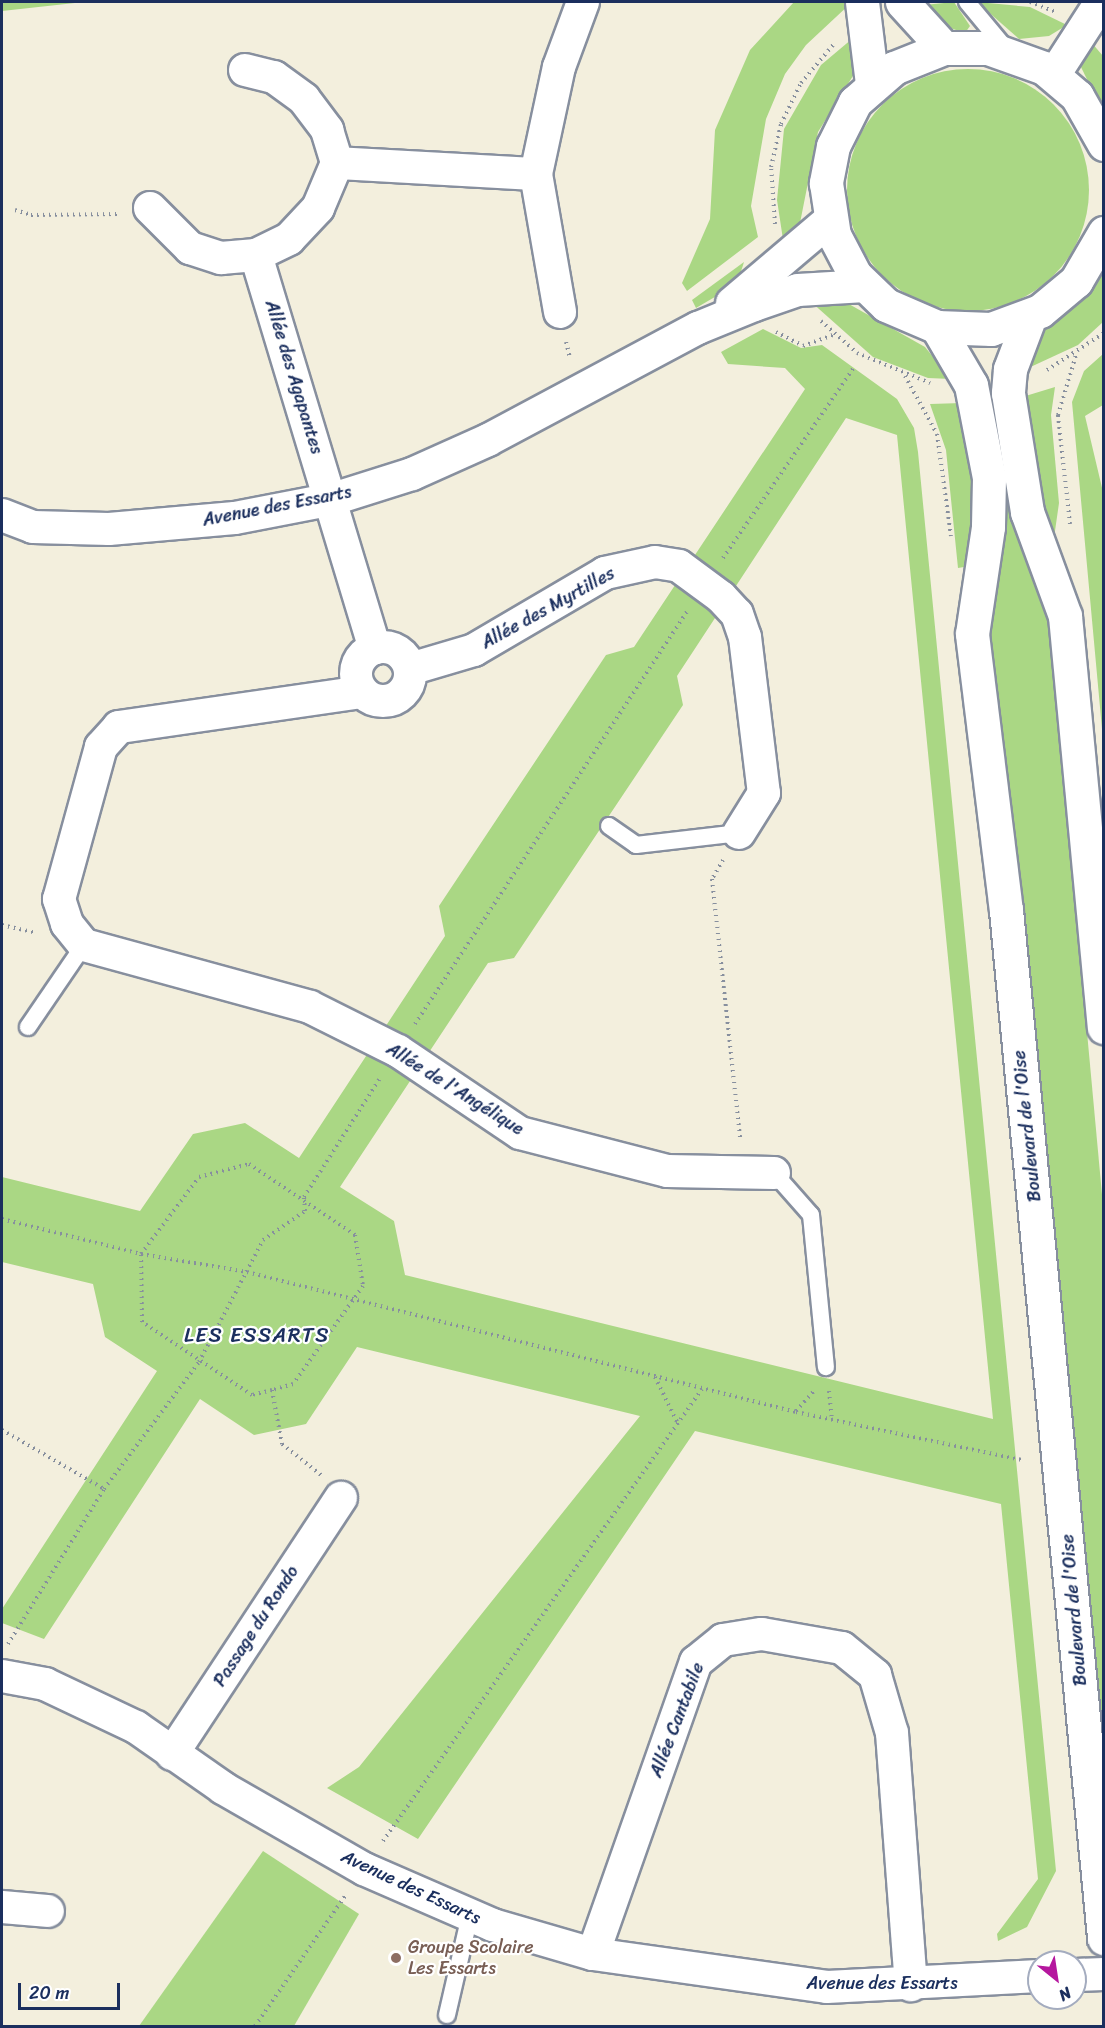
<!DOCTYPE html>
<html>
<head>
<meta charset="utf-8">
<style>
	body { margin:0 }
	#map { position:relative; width:1105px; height:2028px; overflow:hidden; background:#f3efdd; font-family:Sriracha,sans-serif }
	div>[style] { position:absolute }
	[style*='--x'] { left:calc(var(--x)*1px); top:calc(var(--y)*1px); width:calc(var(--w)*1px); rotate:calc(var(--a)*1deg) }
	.green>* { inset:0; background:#aad784 }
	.round { border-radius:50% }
	.path>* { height:4px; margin-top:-2px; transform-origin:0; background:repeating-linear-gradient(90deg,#878f9e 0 1.5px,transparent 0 6px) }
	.roads { filter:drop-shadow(2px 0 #878f9e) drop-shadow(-2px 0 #878f9e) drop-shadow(0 2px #878f9e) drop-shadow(0 -2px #878f9e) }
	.service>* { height:16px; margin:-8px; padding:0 8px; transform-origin:8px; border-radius:8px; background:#fff }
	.minor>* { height:32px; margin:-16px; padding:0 16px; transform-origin:16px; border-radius:16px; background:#fff }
	.minor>.ring { margin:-16px; padding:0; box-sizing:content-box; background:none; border:32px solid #fff; border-radius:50% }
	.secondary>* { height:33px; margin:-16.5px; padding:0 16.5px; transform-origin:16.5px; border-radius:16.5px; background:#fff }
	.dots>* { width:16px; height:16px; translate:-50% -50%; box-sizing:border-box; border:3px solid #fff; border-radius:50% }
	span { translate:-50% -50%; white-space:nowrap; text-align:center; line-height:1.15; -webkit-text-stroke:4.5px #fff; paint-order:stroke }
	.street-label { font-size:18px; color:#1b2f5e }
	.education-label { font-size:18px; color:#785e54 }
	.left { translate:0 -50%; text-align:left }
	.quarter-label { font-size:21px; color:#1b2f5e; letter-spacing:1.5px }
	.frame { position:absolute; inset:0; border:3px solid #1b2f5e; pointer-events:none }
	.north { position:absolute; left:1027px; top:1950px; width:60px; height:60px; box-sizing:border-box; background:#fff; border:2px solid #a4acbf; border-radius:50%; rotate:150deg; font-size:16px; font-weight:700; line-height:24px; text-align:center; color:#1b2f5e }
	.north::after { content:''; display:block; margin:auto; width:21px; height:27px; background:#b5179e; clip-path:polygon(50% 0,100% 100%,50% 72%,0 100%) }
	.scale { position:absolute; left:18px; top:1983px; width:102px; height:27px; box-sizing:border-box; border:3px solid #1b2f5e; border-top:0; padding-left:8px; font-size:18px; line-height:21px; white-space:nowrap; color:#1b2f5e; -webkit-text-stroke:4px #fff; paint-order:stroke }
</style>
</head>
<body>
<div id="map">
	<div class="green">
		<i style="clip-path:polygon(2px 2px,84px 2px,2px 11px)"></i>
		<i style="clip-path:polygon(794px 2px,851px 3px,806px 45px,785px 74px,766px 119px,751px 206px,758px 237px,687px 291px,682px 283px,710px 219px,715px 130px,750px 50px)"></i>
		<i style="clip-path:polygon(954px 2px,970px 26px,965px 33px,950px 28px,924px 5px)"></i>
		<i style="clip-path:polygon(977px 2px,1030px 7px,1067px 25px,1049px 36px,1019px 39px)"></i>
		<i style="clip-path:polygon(859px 33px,856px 71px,818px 132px,800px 223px,784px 246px,777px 200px,784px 129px,821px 65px)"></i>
		<i style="clip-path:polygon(1091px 42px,1103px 56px,1103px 112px,1080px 65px)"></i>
		<i class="round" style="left:847px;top:69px;width:242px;height:242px"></i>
		<i style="clip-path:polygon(744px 262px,737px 284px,696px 308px,692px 300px)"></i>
		<i style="clip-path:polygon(1103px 274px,1103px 322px,1078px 345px,1024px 370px,1040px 332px)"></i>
		<i style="clip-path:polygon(840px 299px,925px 347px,951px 379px,928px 378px,873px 357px,810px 301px)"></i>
		<i style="clip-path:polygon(evenodd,763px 329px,801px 348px,822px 345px,897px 399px,914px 428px,918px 452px,1056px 1871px,1027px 1927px,998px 1941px,997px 1934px,1038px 1879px,1001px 1504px,695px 1431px,418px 1839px,327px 1788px,359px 1767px,640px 1416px,357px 1347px,306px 1424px,254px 1435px,200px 1399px,44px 1639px,2px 1623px,2px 1609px,157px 1371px,105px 1337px,93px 1284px,2px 1262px,2px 1177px,140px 1211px,193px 1134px,245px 1123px,299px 1158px,445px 936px,439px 906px,606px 655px,634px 647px,805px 389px,785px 368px,728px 364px,721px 352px,763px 329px,846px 418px,897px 435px,993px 1419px,405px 1275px,394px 1221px,340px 1187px,488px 963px,514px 958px,683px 705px,677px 676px,846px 418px)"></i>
		<i style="clip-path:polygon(1103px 354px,1103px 405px,1085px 416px,1103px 492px,1103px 740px,1072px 402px,1084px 371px)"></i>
		<i style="clip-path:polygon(1055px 387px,1051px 415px,1059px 503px,1053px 545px,1043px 522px,1019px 398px)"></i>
		<i style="clip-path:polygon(1001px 400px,1045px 578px,1104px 1216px,1103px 1779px,988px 707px,987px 402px)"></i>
		<i style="clip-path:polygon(962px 403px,975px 463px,970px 566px,958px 568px,946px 450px,930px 404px)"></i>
		<i style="clip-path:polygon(263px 1851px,359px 1914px,294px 2026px,139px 2026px)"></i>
	</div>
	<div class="path">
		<i style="--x:1030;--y:2;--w:28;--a:21"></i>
		<i style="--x:15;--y:210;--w:17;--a:17"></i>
		<i style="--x:31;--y:215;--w:88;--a:-0.7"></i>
		<i style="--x:775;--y:224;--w:57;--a:-94"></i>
		<i style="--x:771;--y:167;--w:44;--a:-76.9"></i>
		<i style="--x:781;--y:124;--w:46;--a:-64"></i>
		<i style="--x:801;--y:83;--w:50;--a:-49.9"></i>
		<i style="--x:821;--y:321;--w:48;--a:41.6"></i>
		<i style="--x:857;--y:353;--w:79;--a:22.3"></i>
		<i style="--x:776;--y:332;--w:30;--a:27"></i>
		<i style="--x:803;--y:346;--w:33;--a:-20"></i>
		<i style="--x:566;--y:342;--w:16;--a:76"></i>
		<i style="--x:1047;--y:370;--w:68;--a:-33"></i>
		<i style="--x:905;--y:376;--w:66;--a:61.1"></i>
		<i style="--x:937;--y:434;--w:103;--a:82.2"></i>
		<i style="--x:1070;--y:524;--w:110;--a:-96.3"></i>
		<i style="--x:1058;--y:415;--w:63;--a:-73.3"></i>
		<i style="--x:723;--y:558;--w:233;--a:-55.5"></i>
		<i style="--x:723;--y:860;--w:22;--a:120"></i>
		<i style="--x:712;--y:879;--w:261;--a:83.8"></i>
		<i style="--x:2;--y:925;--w:35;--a:13"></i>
		<i style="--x:415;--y:1024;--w:494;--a:-56.6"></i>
		<i style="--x:2;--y:1219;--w:143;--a:14.1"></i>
		<i style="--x:141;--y:1254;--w:108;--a:9.6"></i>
		<i style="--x:247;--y:1272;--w:567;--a:14.31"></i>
		<i style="--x:796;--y:1412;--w:230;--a:12"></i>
		<i style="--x:655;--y:1377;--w:50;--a:63.9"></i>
		<i style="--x:272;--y:1390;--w:21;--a:166"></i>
		<i style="--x:252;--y:1395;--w:132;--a:-146.4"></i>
		<i style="--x:142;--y:1322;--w:68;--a:-90.8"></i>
		<i style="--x:141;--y:1254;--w:96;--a:-53"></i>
		<i style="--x:199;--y:1177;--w:52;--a:-14.6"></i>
		<i style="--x:249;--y:1164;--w:128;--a:33.8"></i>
		<i style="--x:355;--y:1235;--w:52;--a:81.1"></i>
		<i style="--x:363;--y:1286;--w:120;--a:125.5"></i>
		<i style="--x:293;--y:1384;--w:22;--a:164"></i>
		<i style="--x:272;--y:1390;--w:55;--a:79.5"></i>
		<i style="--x:282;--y:1444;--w:50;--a:38.5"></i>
		<i style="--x:829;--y:1391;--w:29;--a:84"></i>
		<i style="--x:796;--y:1411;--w:28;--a:-48"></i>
		<i style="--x:2;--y:1430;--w:118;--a:30"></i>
		<i style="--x:8;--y:1644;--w:182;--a:-58.2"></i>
		<i style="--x:104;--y:1489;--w:159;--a:-53.2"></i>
		<i style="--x:199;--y:1362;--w:138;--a:-62.3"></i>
		<i style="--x:263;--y:1240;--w:51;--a:-34.6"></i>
		<i style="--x:305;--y:1211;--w:14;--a:-94"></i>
		<i style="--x:304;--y:1197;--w:141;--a:-57.4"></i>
		<i style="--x:383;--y:1841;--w:553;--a:-54.79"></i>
		<i style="--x:255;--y:2026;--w:158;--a:-55.3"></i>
	</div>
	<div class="roads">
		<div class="service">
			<i style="--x:967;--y:2;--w:61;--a:50.3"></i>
			<i style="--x:609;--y:826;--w:33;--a:35"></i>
			<i style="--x:636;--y:845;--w:104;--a:-6.6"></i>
			<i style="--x:28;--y:1027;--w:99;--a:-55.7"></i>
			<i style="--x:774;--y:1173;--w:56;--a:48.6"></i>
			<i style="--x:811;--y:1215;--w:153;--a:84.4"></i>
			<i style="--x:447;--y:2015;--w:103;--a:-77"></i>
		</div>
		<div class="minor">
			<i style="--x:245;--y:70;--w:30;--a:14"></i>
			<i style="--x:274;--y:77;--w:37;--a:36"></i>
			<i style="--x:304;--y:99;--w:39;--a:53"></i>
			<i style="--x:327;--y:130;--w:34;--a:73"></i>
			<i style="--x:337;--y:163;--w:49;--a:112.9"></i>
			<i style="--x:318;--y:208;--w:42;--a:133.1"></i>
			<i style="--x:289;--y:239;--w:37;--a:154"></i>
			<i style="--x:256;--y:255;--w:411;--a:73.2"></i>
			<i style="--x:1054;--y:75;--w:87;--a:-57.2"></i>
			<i style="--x:337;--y:163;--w:199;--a:3.2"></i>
			<i style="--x:536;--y:174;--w:140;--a:80.1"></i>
			<i style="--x:536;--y:174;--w:109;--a:-77.9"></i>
			<i style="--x:559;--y:67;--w:69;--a:-69.7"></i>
			<i style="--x:150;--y:208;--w:57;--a:45"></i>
			<i style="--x:190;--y:248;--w:33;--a:18"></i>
			<i style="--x:221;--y:258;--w:35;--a:-5"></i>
			<i style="--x:732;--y:303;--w:128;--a:-40.3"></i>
			<i style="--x:2;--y:515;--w:33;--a:21"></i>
			<i style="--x:33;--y:527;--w:76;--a:1.5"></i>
			<i style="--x:109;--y:529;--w:126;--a:-5"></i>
			<i style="--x:235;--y:518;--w:100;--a:-11"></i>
			<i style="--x:333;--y:499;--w:83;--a:-17.6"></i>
			<i style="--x:412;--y:474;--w:83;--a:-24.1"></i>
			<i style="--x:488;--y:440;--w:238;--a:-28.1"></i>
			<i style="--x:698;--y:328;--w:61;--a:-22.3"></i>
			<i style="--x:754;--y:305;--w:46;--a:-18.8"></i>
			<i style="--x:798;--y:290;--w:67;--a:-3.4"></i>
			<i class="ring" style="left:356px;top:647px;width:22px;height:22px"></i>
			<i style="--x:410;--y:669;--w:67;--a:-16.5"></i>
			<i style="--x:474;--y:650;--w:152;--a:-30.4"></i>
			<i style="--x:605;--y:573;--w:51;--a:-12.4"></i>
			<i style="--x:655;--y:562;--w:24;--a:9"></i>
			<i style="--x:679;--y:566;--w:52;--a:36.4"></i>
			<i style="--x:721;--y:597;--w:23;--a:47"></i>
			<i style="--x:737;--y:614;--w:24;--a:71"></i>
			<i style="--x:745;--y:637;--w:157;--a:83.1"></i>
			<i style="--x:764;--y:793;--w:47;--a:122"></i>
			<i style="--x:362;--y:692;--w:246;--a:171.8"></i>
			<i style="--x:119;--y:727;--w:27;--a:132"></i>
			<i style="--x:101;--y:747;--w:158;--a:105.4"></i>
			<i style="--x:59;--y:899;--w:26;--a:72"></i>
			<i style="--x:67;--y:924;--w:27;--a:51"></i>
			<i style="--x:84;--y:945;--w:234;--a:15.3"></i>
			<i style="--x:310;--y:1007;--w:98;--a:26.6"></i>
			<i style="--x:398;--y:1051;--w:147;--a:33.9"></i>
			<i style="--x:520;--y:1133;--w:152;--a:14.5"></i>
			<i style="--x:667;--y:1171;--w:107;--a:1.1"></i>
			<i style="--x:2;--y:1676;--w:44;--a:10.5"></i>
			<i style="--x:45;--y:1684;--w:101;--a:25.3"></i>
			<i style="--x:136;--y:1727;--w:106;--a:35"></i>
			<i style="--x:223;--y:1788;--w:163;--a:29.9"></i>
			<i style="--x:364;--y:1869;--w:141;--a:23.5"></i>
			<i style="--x:493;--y:1925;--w:104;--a:16.2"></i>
			<i style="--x:593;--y:1954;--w:236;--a:8"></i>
			<i style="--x:827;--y:1987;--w:212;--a:-3"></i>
			<i style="--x:172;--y:1754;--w:307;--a:-56.6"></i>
			<i style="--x:2;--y:1907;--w:46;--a:5"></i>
			<i style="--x:593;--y:1954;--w:310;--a:-70.6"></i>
			<i style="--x:696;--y:1662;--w:35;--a:-39"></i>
			<i style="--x:723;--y:1640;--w:39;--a:-9"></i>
			<i style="--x:762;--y:1634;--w:81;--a:9.9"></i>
			<i style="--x:842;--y:1648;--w:43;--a:39.3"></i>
			<i style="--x:875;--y:1675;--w:60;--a:73.7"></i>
			<i style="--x:892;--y:1733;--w:253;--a:85.7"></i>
			<i style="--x:1075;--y:1975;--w:29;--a:-2"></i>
		</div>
		<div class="secondary">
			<i style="--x:862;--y:2;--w:83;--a:83"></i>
			<i style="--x:902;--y:2;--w:62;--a:47.6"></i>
			<i style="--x:1104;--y:144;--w:55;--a:-119.4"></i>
			<i style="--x:1077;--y:96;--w:43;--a:-139.7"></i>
			<i style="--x:1044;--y:68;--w:59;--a:-160.3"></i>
			<i style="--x:988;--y:48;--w:44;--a:180"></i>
			<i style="--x:944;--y:48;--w:54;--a:158.2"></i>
			<i style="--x:894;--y:68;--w:52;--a:138.9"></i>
			<i style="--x:855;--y:102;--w:49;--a:116.6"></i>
			<i style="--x:833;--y:146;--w:38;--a:101"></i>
			<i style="--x:826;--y:183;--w:53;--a:81.3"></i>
			<i style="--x:834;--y:235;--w:45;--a:62.3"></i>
			<i style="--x:855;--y:275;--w:43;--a:44.1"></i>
			<i style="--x:886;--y:305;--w:56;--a:23.3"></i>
			<i style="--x:937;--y:327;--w:54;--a:2.1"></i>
			<i style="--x:991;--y:329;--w:52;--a:-20.2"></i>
			<i style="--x:1040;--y:311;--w:47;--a:-39.8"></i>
			<i style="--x:1076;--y:281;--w:56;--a:-59.7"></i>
			<i style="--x:1030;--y:316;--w:57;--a:110.7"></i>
			<i style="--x:1010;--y:369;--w:24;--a:95"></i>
			<i style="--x:1008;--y:393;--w:121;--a:80.9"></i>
			<i style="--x:1027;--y:512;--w:111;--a:69.9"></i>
			<i style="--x:1065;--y:616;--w:413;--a:84.6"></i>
			<i style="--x:937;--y:327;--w:67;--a:59.6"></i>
			<i style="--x:971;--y:385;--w:95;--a:79"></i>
			<i style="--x:989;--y:478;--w:49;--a:91.2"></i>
			<i style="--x:988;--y:527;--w:108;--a:98.5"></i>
			<i style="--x:972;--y:634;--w:278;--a:83"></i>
			<i style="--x:1006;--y:910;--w:1033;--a:84.55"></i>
		</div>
	</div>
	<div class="dots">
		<i style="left:396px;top:1958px;background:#8d6e63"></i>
	</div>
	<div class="street-label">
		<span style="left:294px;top:377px;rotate:73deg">Allée des Agapantes</span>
		<span style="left:277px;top:506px;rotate:-11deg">Avenue des Essarts</span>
		<span style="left:548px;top:608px;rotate:-29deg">Allée des Myrtilles</span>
		<span style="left:455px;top:1089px;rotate:32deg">Allée de l'Angélique</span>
		<span style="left:1027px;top:1126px;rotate:-96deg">Boulevard de l'Oise</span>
		<span style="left:1074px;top:1610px;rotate:-95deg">Boulevard de l'Oise</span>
		<span style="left:256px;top:1626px;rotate:-57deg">Passage du Rondo</span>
		<span style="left:677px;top:1720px;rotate:-69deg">Allée Cantabile</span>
		<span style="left:411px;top:1887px;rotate:25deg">Avenue des Essarts</span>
		<span style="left:882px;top:1983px">Avenue des Essarts</span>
	</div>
	<div class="education-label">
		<span class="left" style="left:408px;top:1958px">Groupe Scolaire<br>Les Essarts</span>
	</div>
	<div class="quarter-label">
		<span style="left:257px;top:1335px">LES ESSARTS</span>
	</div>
	<div class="frame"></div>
	<div class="north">N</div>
	<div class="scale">20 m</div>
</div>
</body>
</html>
